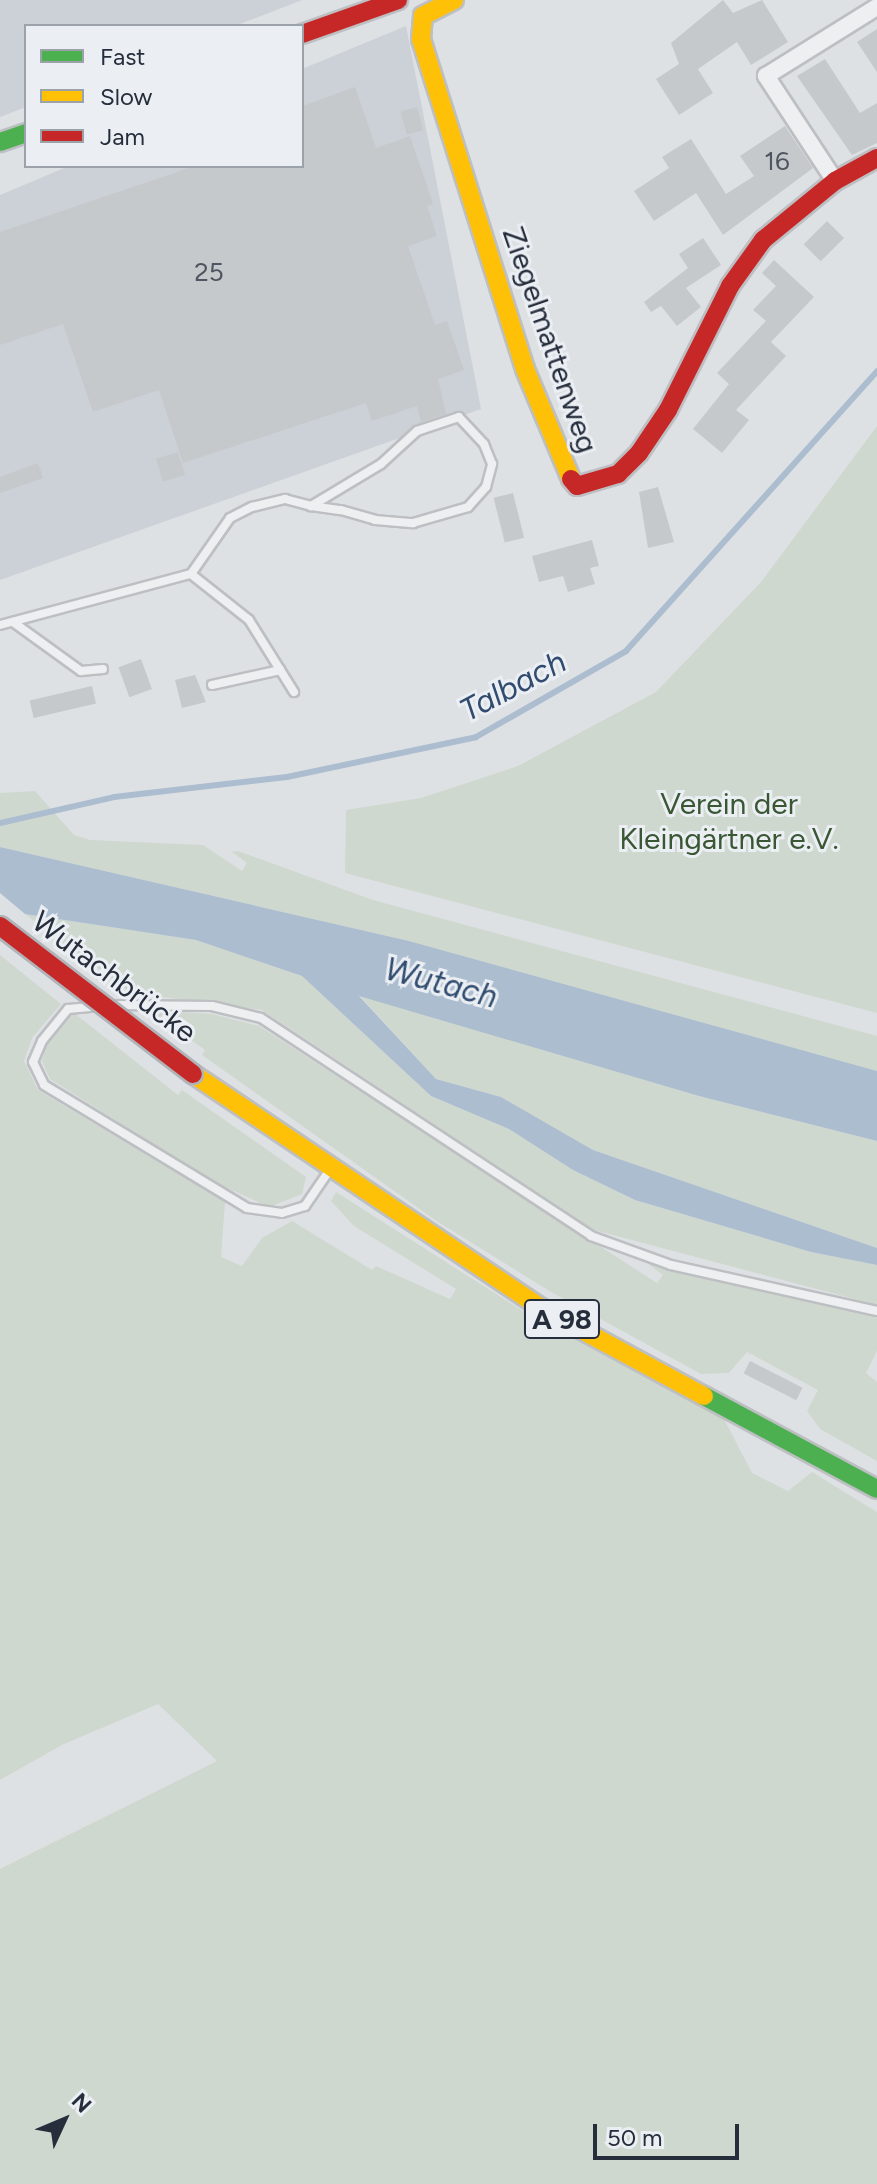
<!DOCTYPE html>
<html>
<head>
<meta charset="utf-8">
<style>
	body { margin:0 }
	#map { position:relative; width:877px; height:2184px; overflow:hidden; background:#dee1e4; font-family:Figtree,sans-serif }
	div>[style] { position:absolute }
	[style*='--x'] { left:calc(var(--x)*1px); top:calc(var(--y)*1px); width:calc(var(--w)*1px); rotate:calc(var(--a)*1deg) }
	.built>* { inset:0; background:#ccd0d7 }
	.green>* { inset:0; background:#cfd8cf }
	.water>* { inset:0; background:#acbdcf }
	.stream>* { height:6px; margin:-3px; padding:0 3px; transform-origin:3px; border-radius:3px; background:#acbdcf }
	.building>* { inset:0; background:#c6c9cc; transform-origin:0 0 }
	.roads { filter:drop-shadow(2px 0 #bdbfc2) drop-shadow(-2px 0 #bdbfc2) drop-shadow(0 2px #bdbfc2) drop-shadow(0 -2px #bdbfc2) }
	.lane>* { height:8px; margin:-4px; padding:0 4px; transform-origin:4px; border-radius:4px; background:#edeff0 }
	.street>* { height:16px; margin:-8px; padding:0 8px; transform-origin:8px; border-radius:8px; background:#edeff0 }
	.fast>* { height:18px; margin:-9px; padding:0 9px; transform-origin:9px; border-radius:9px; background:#4caf50 }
	.slow>* { height:18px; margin:-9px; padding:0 9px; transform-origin:9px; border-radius:9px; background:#ffc107 }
	.jam>* { height:18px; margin:-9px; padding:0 9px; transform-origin:9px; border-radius:9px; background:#c62828 }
	.bridges { filter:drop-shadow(2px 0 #b0b4b8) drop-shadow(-2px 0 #b0b4b8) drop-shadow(0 2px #b0b4b8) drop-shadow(0 -2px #b0b4b8) }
	.jam-bridge>* { height:18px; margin:-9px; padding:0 9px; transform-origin:9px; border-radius:9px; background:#c62828 }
	span { translate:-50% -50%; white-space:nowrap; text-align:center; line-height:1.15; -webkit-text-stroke:6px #ebeff4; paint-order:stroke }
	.number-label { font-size:26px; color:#4f5661 }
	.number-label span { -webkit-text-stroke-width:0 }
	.shield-label span { padding:2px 6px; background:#ebeff4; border:2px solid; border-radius:6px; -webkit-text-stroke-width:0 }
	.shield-label { font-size:28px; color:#262e3c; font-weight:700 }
	.street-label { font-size:30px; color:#262e3c }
	.park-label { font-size:30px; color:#3a5733 }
	.water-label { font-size:32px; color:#314c6f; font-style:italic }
	.legend { position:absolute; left:24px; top:24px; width:280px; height:144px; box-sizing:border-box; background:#ebeff4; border:2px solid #9ca2aa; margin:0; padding:10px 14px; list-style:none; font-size:24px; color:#262e3c }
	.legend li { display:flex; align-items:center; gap:16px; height:40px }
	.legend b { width:40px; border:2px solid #9ca2aa }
	.north { position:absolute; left:24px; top:2080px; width:80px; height:80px; -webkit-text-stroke:6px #ebeff4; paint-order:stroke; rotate:46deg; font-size:22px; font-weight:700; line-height:32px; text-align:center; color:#262e3c }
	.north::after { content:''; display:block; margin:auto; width:28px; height:36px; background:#262e3c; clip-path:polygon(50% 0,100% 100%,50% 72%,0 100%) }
	.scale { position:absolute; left:593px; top:2124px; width:146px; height:36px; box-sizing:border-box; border:4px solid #262e3c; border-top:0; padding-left:10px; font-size:24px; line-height:28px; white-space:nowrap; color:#262e3c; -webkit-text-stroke:6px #ebeff4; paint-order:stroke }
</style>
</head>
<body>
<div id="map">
	<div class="built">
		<i style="clip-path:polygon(0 0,302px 0,235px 26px,26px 26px,26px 107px,0 117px)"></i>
		<i style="clip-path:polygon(406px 26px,481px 409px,0 580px,0 195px,69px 166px,302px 166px,302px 69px)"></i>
	</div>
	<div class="green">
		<i style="clip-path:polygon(877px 426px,877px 1013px,345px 873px,346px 810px,421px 798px,518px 766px,656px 692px,761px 582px)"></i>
		<i style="clip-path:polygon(35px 791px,74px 835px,90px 840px,203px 845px,242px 871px,247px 863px,232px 852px,238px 851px,373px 900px,877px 1036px,877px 1071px,409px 941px,0 847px,0 793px)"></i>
		<i style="clip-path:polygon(25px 914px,196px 940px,302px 976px,431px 1096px,509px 1129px,573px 1170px,635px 1200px,811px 1252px,877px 1265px,877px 1305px,594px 1230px,262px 1010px,131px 993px)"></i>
		<i style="clip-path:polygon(0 955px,61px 1004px,32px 1038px,24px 1061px,38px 1090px,225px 1202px,221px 1257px,242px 1266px,262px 1238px,292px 1221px,372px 1270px,376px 1266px,450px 1299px,456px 1289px,354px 1226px,331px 1201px,336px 1192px,537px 1320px,724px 1419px,752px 1473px,788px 1491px,812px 1472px,877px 1512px,877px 2184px,0 2184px,0 1869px,217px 1761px,158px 1704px,62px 1745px,0 1780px)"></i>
		<i style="clip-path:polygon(358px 994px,699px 1096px,877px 1141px,877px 1248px,593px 1150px,501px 1097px,436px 1079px)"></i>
		<i style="clip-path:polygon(149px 1010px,212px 1014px,259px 1026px,657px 1283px,663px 1275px,644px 1261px,877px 1316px,877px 1351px,866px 1373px,877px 1382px,877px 1461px,820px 1429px,807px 1411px,818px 1390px,747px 1352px,729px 1373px,701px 1374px,551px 1292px,438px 1222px,202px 1055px,205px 1050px)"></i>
		<i style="clip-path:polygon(74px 1013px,178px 1095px,182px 1090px,306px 1177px,302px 1194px,269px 1207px,214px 1182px,50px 1079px,42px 1061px,46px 1046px)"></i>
	</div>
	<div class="water">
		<i style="clip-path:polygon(0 847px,409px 941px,877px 1071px,877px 1141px,699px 1096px,359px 996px,436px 1079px,501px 1097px,593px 1150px,877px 1248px,877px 1265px,811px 1252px,635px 1200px,573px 1170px,509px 1129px,431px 1096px,302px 976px,196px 940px,25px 914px,0 893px)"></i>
	</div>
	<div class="stream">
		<i style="--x:0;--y:823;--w:117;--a:-12.8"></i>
		<i style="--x:114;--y:797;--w:174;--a:-6.6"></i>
		<i style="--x:287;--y:777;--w:193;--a:-11.9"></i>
		<i style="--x:476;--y:737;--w:173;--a:-29.8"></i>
		<i style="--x:626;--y:651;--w:376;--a:-48.1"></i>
	</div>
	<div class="building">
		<i style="clip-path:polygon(723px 0,733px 13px,762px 0,788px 42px,751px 65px,737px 42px,698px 69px,713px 93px,679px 115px,656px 79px,679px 64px,671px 43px)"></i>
		<i style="clip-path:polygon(877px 29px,877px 72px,857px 42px)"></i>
		<i style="clip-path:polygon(825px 59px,860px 113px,877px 103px,877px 143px,852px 155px,797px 76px)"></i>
		<i style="clip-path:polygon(355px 87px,376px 148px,410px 136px,433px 204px,427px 206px,437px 236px,408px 246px,435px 325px,447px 321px,464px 370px,438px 379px,446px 414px,421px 422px,417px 406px,372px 421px,366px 403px,183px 463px,159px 390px,93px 412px,63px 324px,0 345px,0 232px,195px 166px,302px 166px,302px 106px)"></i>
		<i style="left:417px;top:107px;width:24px;height:17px;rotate:75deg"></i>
		<i style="clip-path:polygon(785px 126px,813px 168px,723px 235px,696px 193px,654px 221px,634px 191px,669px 168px,662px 157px,691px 139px,726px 194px,754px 176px,740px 156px)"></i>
		<i style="left:827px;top:221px;width:24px;height:33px;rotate:45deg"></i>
		<i style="clip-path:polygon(703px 238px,721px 265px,686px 288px,701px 307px,677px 326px,661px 306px,651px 312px,644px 302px,688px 268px,679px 254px)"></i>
		<i style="clip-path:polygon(774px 260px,814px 297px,771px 342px,786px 356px,736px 410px,749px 420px,722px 453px,693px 429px,729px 384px,717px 373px,766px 321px,753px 310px,776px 286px,762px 273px)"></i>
		<i style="left:178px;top:452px;width:24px;height:23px;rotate:73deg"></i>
		<i style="clip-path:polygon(38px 463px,43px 478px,0 493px,0 477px)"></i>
		<i style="clip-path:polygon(658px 487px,674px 542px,648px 548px,639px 492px)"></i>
		<i style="left:513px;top:493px;width:46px;height:20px;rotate:76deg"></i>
		<i style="clip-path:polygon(592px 540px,599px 566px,590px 568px,595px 584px,568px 592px,563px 576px,539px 582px,532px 556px)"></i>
		<i style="left:141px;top:659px;width:32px;height:24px;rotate:70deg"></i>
		<i style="clip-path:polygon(195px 675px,206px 702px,182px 708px,175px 680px)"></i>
		<i style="left:92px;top:686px;width:18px;height:64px;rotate:77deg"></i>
		<i style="left:750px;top:1361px;width:59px;height:14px;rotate:27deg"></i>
	</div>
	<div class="roads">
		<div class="lane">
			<i style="--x:191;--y:574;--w:68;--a:-55.1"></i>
			<i style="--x:230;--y:518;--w:25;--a:-27"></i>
			<i style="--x:252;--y:507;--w:34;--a:-14"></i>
			<i style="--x:285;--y:499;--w:27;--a:15"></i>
			<i style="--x:311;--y:506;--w:30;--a:8"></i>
			<i style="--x:341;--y:510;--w:35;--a:16"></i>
			<i style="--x:375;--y:520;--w:38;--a:5"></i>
			<i style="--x:413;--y:523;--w:57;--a:-16.2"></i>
			<i style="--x:468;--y:507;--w:27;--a:-48"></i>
			<i style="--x:486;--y:487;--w:24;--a:-75"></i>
			<i style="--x:492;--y:464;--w:22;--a:-112"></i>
			<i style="--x:484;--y:444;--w:37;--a:-133"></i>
			<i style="--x:459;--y:417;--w:44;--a:161.6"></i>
			<i style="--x:417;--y:431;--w:49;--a:137.5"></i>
			<i style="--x:381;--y:464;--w:82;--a:149"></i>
			<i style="--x:13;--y:622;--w:84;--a:35.8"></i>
			<i style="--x:81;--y:671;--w:22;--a:-5"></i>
			<i style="--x:0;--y:625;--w:198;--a:-15"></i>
			<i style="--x:191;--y:574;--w:74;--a:38.4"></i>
			<i style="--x:249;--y:620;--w:85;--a:58"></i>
			<i style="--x:212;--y:685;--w:70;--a:-12.4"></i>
			<i style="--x:116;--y:1005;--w:96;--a:0.6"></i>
			<i style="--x:212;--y:1006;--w:50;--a:13.8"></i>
			<i style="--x:261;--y:1018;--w:396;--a:33.4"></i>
			<i style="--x:591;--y:1236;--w:85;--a:19.9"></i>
			<i style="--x:671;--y:1265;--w:211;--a:12.6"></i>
			<i style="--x:90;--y:1007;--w:22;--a:175"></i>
			<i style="--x:68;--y:1009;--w:41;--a:129.1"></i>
			<i style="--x:42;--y:1041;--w:23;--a:113"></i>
			<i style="--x:33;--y:1062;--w:25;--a:64"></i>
			<i style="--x:44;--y:1085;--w:237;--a:31.2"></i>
			<i style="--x:247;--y:1208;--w:35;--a:8"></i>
			<i style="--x:282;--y:1213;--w:24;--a:-17"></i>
			<i style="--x:305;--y:1206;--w:42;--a:-55.6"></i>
		</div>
		<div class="street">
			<i style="--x:835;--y:181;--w:126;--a:-123.3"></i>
			<i style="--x:766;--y:76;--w:131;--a:-31.9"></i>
		</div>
		<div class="fast">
			<i style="--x:0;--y:142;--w:28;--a:-19"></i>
			<i style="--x:704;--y:1396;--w:196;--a:28.3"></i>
		</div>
		<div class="slow">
			<i style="--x:454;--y:0;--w:35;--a:153"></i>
			<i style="--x:423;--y:16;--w:23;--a:95"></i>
			<i style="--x:421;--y:39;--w:346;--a:72.5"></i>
			<i style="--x:525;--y:369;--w:119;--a:67.3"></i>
			<i style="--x:193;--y:1074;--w:422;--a:33.9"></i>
			<i style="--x:543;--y:1309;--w:183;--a:28.4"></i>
		</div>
		<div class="jam">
			<i style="--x:302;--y:34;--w:102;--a:-19.5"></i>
			<i style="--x:571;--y:479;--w:9;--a:49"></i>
			<i style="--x:577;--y:486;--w:43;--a:-16.3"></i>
			<i style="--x:618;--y:474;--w:30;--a:-45"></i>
			<i style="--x:639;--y:453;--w:52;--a:-56"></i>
			<i style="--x:668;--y:410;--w:139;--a:-63.4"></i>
			<i style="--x:730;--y:286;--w:57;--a:-54.3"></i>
			<i style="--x:763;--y:240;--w:93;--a:-39.3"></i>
			<i style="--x:835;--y:181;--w:48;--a:-28.7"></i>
		</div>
	</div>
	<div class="bridges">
		<div class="jam-bridge">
			<i style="--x:0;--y:926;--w:243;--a:37.5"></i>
		</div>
	</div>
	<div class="number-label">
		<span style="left:777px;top:162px">16</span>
		<span style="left:209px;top:273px">25</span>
	</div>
	<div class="shield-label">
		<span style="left:562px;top:1319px">A 98</span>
	</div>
	<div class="street-label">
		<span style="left:550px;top:340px;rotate:71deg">Ziegelmattenweg</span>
		<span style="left:114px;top:977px;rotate:37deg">Wutachbrücke</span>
	</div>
	<div class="park-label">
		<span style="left:729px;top:821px">Verein der<br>Kleingärtner e.V.</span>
	</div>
	<div class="water-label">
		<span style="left:513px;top:686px;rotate:-28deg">Talbach</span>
		<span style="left:441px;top:983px;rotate:15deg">Wutach</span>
	</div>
	<ul class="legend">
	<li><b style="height:10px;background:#4caf50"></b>Fast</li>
	<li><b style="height:10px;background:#ffc107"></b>Slow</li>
	<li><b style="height:10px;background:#c62828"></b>Jam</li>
	</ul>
	<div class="north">N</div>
	<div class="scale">50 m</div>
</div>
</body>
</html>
